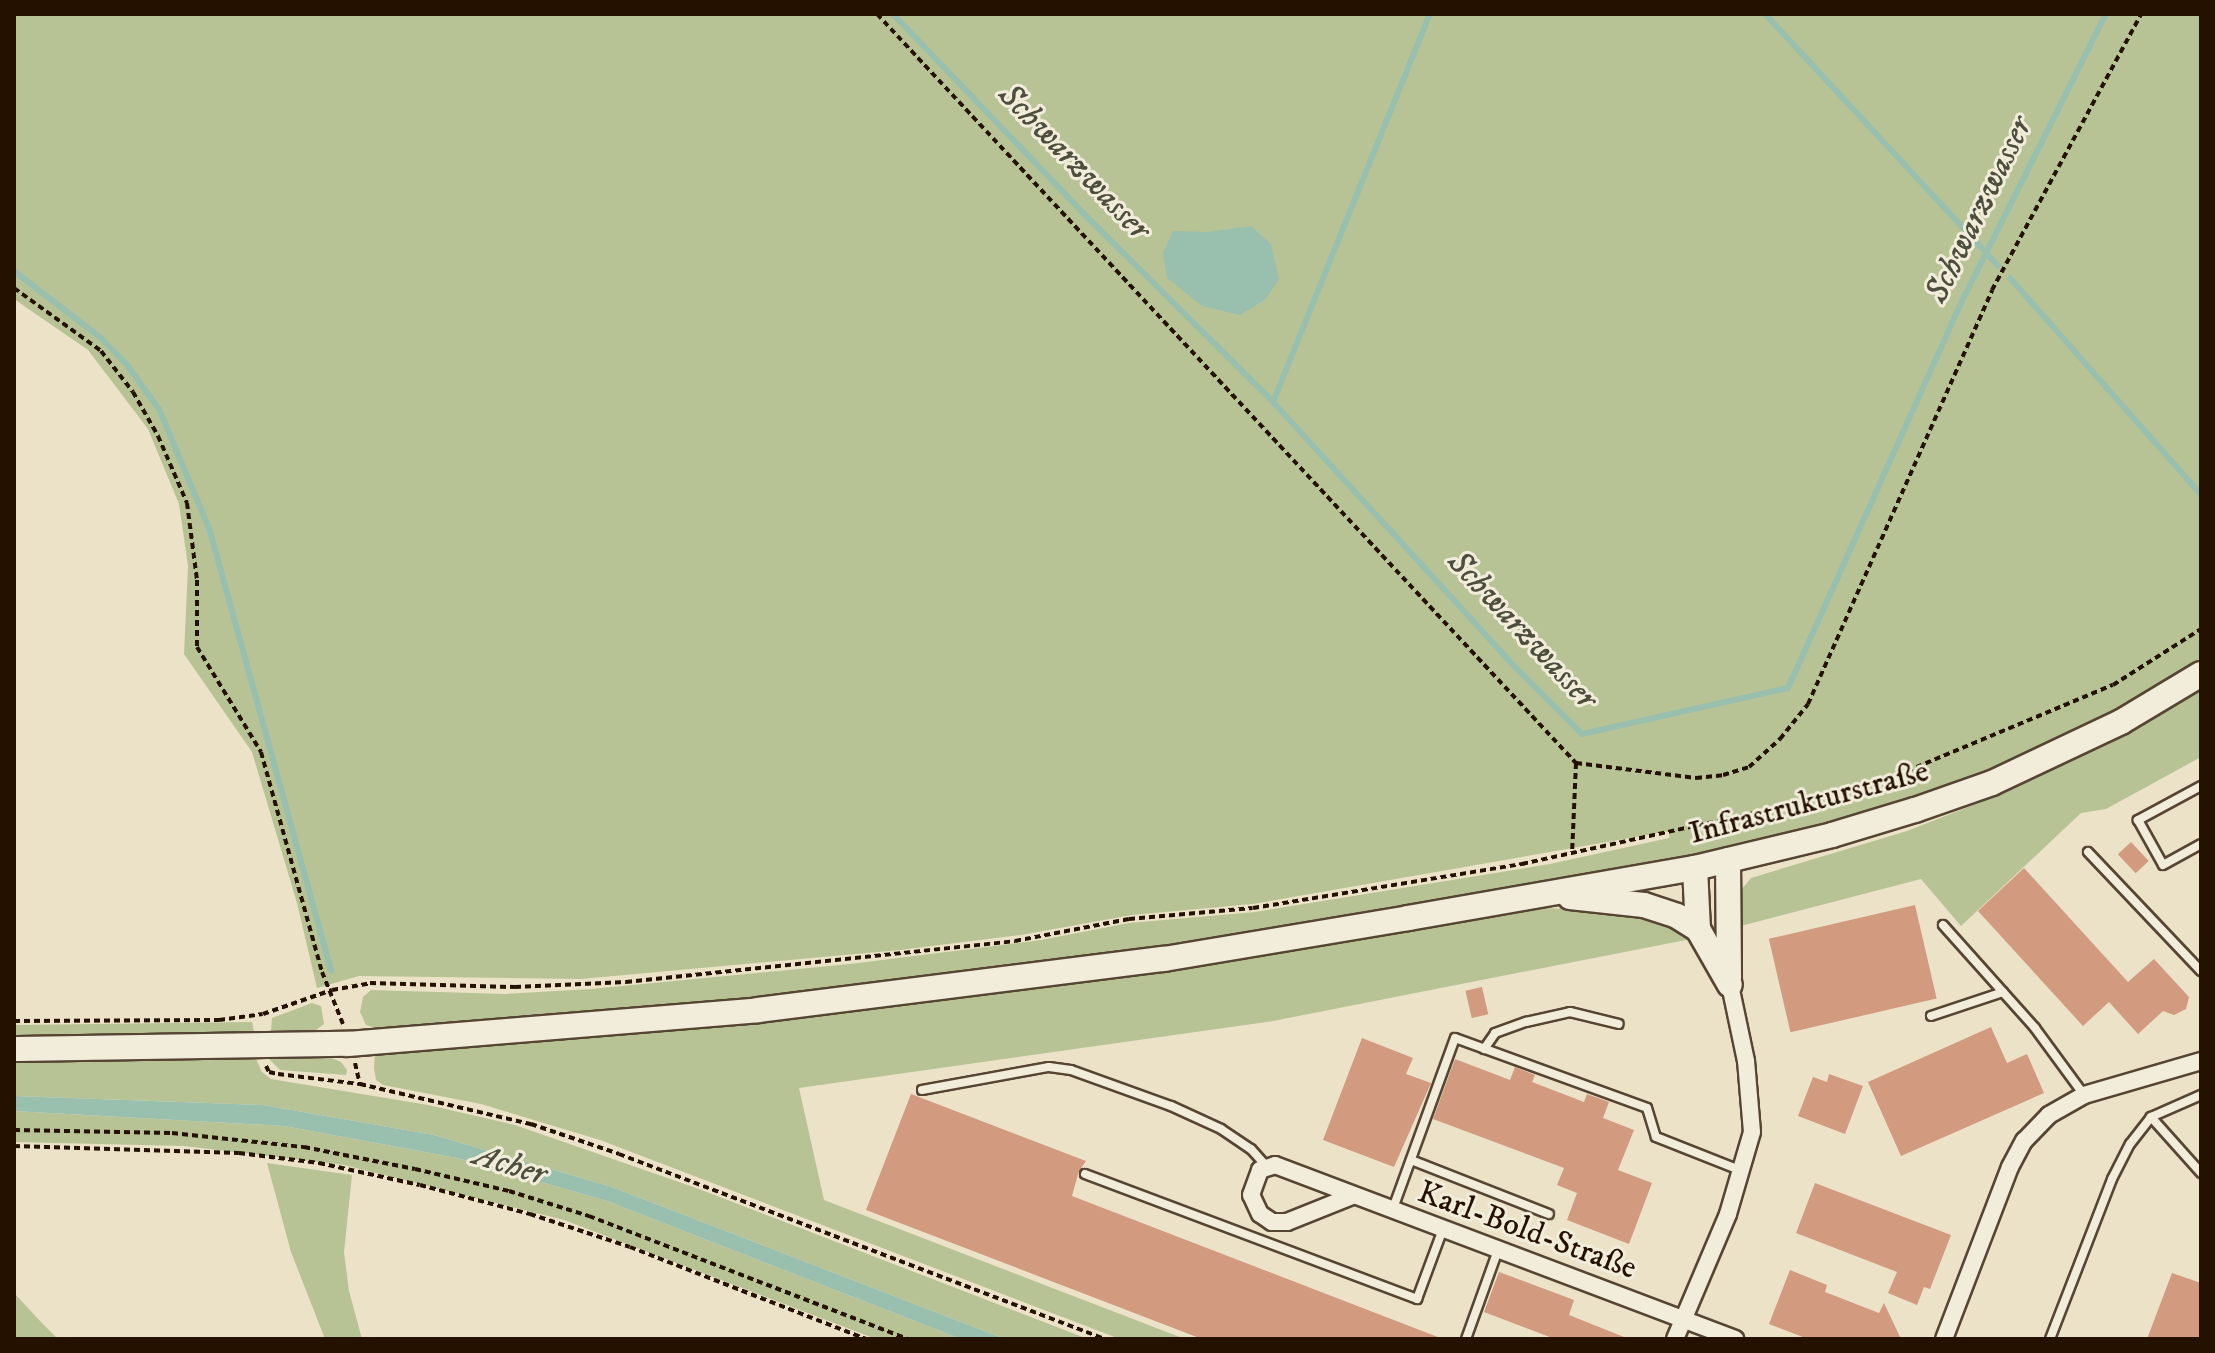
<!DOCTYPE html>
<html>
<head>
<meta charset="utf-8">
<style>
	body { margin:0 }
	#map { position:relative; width:2215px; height:1353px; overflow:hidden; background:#ebe2c8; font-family:"IM FELL DW Pica",serif }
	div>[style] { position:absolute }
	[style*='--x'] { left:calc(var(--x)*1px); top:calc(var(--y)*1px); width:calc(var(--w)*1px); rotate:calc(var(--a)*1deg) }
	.green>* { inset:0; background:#b8c395 }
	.water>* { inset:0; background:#99bfaf }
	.stream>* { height:6px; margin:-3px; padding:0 3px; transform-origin:3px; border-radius:3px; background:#99bfaf }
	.building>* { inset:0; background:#d29a7e; transform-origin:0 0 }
	.path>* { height:4px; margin-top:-2px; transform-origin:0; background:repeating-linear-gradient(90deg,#241100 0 6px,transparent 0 10px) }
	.roads { filter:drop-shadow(2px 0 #564532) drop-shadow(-2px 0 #564532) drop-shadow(0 2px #564532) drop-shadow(0 -2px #564532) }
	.lane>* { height:8px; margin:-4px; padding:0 4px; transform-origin:4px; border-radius:4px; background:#f2ecdb }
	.street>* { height:16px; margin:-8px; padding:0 8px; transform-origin:8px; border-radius:8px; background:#f2ecdb }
	.secondary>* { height:24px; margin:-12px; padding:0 12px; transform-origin:12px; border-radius:12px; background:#f2ecdb }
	span { translate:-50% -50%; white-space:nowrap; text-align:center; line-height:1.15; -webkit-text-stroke:6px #f2ecdb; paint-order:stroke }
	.street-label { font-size:32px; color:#241100 }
	.water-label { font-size:34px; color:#4d4e3d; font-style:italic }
	.frame { position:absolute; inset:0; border:16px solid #241100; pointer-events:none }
</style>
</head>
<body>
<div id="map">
	<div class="green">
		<i style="clip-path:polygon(14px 14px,2201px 14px,2201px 663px,2081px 729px,1994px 769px,1837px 822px,1720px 850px,1332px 921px,1149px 949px,820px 992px,644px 1009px,376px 1028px,366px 1025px,360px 1012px,363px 997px,371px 990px,505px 994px,591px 989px,850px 964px,1041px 940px,1129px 923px,1255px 912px,1550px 864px,1669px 838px,1670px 831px,1253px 904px,1132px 915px,1021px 935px,900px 950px,581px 979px,359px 976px,317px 988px,297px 903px,252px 752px,184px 654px,188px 566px,179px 504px,148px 429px,88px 350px,14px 299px)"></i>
		<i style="clip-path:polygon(2201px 691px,2201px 757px,2106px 809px,2081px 813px,1961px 926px,1921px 879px,1737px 927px,1741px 890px,1751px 878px,1907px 831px,1981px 802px)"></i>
		<i style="clip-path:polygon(1545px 908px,1641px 912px,1685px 929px,1691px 939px,1273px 1021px,799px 1088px,824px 1200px,1185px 1339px,1120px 1339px,600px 1140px,481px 1104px,383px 1085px,376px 1080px,374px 1068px,375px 1054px,697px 1026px,940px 999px,1250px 957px)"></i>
		<i style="clip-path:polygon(312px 1003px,321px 1006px,324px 1024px,316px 1030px,271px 1031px,272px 1018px)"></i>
		<i style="clip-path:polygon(252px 1022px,254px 1032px,14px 1038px,14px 1025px)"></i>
		<i style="clip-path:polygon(327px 1056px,341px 1062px,347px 1070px,346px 1075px,280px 1070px,269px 1059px)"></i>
		<i style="clip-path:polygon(14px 1059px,256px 1059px,262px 1072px,271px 1079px,428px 1105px,515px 1125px,699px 1189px,1088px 1339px,1005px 1339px,612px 1187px,434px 1135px,263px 1105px,14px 1096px)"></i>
		<i style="clip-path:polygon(14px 1111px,284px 1126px,457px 1158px,607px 1201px,961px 1339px,876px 1339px,564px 1220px,344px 1165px,184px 1146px,14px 1142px)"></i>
		<i style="clip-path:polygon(267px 1163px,352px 1175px,344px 1252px,349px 1291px,362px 1339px,325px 1339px,291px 1252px)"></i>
		<i style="clip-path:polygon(14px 1293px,42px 1323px,58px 1339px,14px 1339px)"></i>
	</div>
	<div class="water">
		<i style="clip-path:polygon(1251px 226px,1271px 244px,1279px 279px,1266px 299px,1240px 315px,1202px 306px,1167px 278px,1163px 253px,1173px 231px,1207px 232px)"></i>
		<i style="clip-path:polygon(14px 1096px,263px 1105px,434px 1135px,612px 1187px,1005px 1339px,961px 1339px,607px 1201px,457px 1158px,284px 1126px,14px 1111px)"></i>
	</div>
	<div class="stream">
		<i style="--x:893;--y:14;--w:275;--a:46.3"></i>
		<i style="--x:1083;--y:213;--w:268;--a:44.8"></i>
		<i style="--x:1273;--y:402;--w:357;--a:47.6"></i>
		<i style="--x:1514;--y:666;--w:96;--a:45"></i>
		<i style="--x:1582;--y:734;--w:211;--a:-12.6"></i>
		<i style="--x:1788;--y:688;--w:431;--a:-65.8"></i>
		<i style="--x:1965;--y:295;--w:314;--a:-63.4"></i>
		<i style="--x:1765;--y:14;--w:343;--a:47.2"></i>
		<i style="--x:14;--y:271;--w:110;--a:37.6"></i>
		<i style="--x:101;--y:338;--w:37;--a:46"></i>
		<i style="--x:127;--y:365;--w:54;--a:54"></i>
		<i style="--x:159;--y:409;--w:132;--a:67.3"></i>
		<i style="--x:210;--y:531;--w:456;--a:74.6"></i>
		<i style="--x:2010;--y:278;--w:289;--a:48.6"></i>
		<i style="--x:1273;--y:402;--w:419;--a:-68"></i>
	</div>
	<div class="building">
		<i style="left:2131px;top:842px;width:26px;height:18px;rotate:47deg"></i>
		<i style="clip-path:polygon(2024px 868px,2128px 982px,2154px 959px,2189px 997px,2186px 1009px,2174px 1015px,2163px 1011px,2138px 1034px,2109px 1002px,2083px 1026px,1978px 911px)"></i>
		<i style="left:1915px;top:905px;width:96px;height:150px;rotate:77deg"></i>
		<i style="left:1482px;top:987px;width:28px;height:17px;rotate:77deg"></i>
		<i style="clip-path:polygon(1991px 1027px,2007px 1063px,2027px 1054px,2044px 1093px,1901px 1156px,1868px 1082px)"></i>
		<i style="clip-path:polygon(1362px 1038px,1413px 1058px,1406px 1074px,1431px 1083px,1394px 1167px,1323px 1140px)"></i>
		<i style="clip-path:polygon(1455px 1059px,1510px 1080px,1515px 1067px,1535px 1075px,1532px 1082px,1584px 1102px,1587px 1094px,1609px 1102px,1603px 1118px,1634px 1130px,1618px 1170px,1652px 1183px,1629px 1244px,1567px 1220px,1577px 1193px,1557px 1185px,1564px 1168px,1433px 1119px)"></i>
		<i style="clip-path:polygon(1829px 1074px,1863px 1086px,1845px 1134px,1798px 1116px,1813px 1077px,1827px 1082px)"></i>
		<i style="clip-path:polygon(911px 1094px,1086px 1161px,1079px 1171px,1072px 1196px,1443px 1339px,1202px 1339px,866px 1210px)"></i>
		<i style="clip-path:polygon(1815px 1183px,1951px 1235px,1930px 1289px,1924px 1287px,1917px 1305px,1888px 1293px,1897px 1272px,1796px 1233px)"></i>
		<i style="clip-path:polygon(1790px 1270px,1827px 1285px,1825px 1292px,1879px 1313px,1884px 1303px,1901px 1339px,1808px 1339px,1769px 1324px)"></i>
		<i style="clip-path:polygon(1499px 1272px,1574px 1300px,1569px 1315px,1629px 1339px,1555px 1339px,1484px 1312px)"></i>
		<i style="clip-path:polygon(2172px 1273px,2201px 1283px,2201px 1339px,2147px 1339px)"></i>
	</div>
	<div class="path">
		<i style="--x:877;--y:14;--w:1025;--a:46.98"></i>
		<i style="--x:1576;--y:763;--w:90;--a:92.5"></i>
		<i style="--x:14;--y:288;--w:107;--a:35.9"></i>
		<i style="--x:101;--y:351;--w:52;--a:52"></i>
		<i style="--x:133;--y:392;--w:51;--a:60.4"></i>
		<i style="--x:158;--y:436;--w:73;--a:66.6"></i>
		<i style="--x:187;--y:503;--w:78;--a:82.6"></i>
		<i style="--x:197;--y:580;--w:67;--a:90"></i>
		<i style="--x:197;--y:647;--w:123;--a:58.6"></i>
		<i style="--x:261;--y:752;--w:228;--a:74.5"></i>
		<i style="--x:322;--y:972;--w:56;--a:68"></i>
		<i style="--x:1576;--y:763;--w:121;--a:7.1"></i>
		<i style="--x:1696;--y:778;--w:27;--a:-6"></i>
		<i style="--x:1723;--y:775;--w:27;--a:-17"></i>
		<i style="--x:1749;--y:767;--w:42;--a:-42.1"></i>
		<i style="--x:1780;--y:739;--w:45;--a:-51.3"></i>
		<i style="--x:1808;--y:704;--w:453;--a:-66"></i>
		<i style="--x:1992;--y:290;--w:314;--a:-61.6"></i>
		<i style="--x:14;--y:1021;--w:205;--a:-0.3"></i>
		<i style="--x:219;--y:1020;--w:44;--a:-7.8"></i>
		<i style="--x:263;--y:1014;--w:73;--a:-19.2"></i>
		<i style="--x:332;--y:990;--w:39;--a:-10"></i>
		<i style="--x:370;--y:983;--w:145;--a:1.6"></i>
		<i style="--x:515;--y:987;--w:111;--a:-2.6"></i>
		<i style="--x:626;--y:982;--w:391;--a:-6"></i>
		<i style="--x:1015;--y:941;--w:116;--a:-10.9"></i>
		<i style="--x:1129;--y:919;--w:124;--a:-5.1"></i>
		<i style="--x:1253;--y:908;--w:273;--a:-9.3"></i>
		<i style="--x:1522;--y:864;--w:316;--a:-12.4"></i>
		<i style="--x:1831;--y:796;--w:80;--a:-18.2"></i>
		<i style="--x:1907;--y:771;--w:223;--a:-22.7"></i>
		<i style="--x:2113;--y:685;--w:104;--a:-32.5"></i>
		<i style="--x:355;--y:1063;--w:22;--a:77"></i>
		<i style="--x:266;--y:1066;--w:7;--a:63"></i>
		<i style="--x:269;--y:1072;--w:9;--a:13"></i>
		<i style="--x:278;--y:1074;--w:83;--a:7"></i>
		<i style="--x:360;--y:1084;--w:176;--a:13.2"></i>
		<i style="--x:531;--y:1124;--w:93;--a:18.8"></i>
		<i style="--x:619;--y:1154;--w:520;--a:20.84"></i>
		<i style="--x:14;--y:1130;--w:158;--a:1.1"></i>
		<i style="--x:172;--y:1133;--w:133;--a:6.1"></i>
		<i style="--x:304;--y:1147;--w:113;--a:11.2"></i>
		<i style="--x:415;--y:1169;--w:97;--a:13.2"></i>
		<i style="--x:509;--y:1191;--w:84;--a:17.4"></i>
		<i style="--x:589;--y:1216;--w:342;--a:21.1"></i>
		<i style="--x:14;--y:1146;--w:225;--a:1.8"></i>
		<i style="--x:239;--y:1153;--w:81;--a:7.1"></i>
		<i style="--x:319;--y:1163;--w:103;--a:12.3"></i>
		<i style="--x:420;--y:1185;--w:114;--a:14.8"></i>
		<i style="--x:530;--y:1214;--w:105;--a:18.3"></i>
		<i style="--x:630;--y:1247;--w:253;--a:21.3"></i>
	</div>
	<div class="roads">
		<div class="lane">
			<i style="--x:2201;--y:786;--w:72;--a:151.6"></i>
			<i style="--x:2138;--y:820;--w:51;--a:60.9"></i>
			<i style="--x:2163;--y:865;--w:43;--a:-28.9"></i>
			<i style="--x:2088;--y:852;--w:164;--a:46.5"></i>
			<i style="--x:1943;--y:925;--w:138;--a:48.2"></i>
			<i style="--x:2035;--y:1028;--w:83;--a:53.8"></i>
			<i style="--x:1931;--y:1016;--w:76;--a:-18.4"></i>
			<i style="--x:1484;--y:1049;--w:19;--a:-55"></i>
			<i style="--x:1495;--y:1033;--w:33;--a:-20"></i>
			<i style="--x:1526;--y:1022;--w:45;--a:-12.8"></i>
			<i style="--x:1570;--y:1012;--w:50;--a:13.8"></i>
			<i style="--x:922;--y:1090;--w:129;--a:-10.3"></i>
			<i style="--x:1049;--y:1067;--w:22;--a:8"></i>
			<i style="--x:1071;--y:1070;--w:106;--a:19.8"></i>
			<i style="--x:1171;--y:1106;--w:55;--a:24.7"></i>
			<i style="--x:1221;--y:1129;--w:36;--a:34"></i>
			<i style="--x:1251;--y:1149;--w:24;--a:48"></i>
			<i style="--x:2151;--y:1117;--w:75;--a:48.2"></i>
			<i style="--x:1411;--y:1160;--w:148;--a:21.4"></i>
			<i style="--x:1085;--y:1174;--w:355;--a:20.6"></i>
			<i style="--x:1417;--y:1299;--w:75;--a:-69.6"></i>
			<i style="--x:1392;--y:1211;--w:184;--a:-70"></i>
			<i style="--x:1455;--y:1038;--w:204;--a:20"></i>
			<i style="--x:1647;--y:1108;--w:30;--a:73"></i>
			<i style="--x:1656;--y:1137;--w:92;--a:21.6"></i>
			<i style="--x:1466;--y:1339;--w:95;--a:-70.2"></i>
			<i style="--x:2050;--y:1339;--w:172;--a:-68.8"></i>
			<i style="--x:2112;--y:1179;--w:39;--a:-63"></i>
			<i style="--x:2130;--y:1144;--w:34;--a:-52"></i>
			<i style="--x:2151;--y:1117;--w:55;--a:-23.7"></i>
		</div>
		<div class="street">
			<i style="--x:1352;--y:1196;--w:70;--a:158.2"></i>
			<i style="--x:1287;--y:1222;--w:15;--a:180"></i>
			<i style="--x:1272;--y:1222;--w:14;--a:-146"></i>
			<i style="--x:1260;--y:1214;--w:21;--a:-115"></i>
			<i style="--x:1251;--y:1195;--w:27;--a:-70"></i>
			<i style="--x:1260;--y:1170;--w:16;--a:-18"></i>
			<i style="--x:1275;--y:1165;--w:492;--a:20.7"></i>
			<i style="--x:1675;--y:1339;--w:136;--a:-67"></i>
			<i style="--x:1728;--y:1214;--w:85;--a:-73.7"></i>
			<i style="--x:1752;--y:1132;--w:71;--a:-94.8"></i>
			<i style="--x:1746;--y:1061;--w:78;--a:-101.9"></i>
			<i style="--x:1944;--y:1339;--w:184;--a:-69"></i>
			<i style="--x:2010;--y:1167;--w:30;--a:-62"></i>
			<i style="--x:2024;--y:1141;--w:36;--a:-46"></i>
			<i style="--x:2049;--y:1115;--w:40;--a:-29.7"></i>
			<i style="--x:2084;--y:1095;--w:122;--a:-16.2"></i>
		</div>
		<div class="secondary">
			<i style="--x:1728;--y:860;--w:118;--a:89.5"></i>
			<i style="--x:1695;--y:868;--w:61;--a:87.2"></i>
			<i style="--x:1570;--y:897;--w:74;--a:6.2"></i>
			<i style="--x:1644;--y:905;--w:35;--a:18"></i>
			<i style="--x:1677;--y:916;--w:25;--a:32"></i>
			<i style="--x:1698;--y:929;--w:64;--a:60.3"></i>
			<i style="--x:14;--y:1049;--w:334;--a:-0.9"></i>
			<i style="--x:348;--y:1044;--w:411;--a:-4.7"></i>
			<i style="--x:758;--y:1010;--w:409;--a:-7.2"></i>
			<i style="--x:1164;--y:959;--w:247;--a:-9.5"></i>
			<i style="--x:1408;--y:918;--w:291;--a:-9.9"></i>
			<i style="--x:1695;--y:868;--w:141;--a:-13.5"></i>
			<i style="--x:1832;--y:835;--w:87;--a:-16.8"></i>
			<i style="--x:1915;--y:810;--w:82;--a:-19.3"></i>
			<i style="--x:1992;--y:783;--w:143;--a:-25.3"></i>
			<i style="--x:2121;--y:722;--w:93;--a:-31"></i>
		</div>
	</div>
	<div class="street-label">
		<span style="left:1809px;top:803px;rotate:-15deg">Infrastrukturstraße</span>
		<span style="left:1527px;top:1231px;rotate:20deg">Karl-Bold-Straße</span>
	</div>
	<div class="water-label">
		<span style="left:1074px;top:162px;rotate:46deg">Schwarzwasser</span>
		<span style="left:1979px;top:210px;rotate:-64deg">Schwarzwasser</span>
		<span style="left:1522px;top:630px;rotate:47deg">Schwarzwasser</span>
		<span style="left:510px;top:1165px;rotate:17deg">Acher</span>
	</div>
	<div class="frame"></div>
</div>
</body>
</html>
